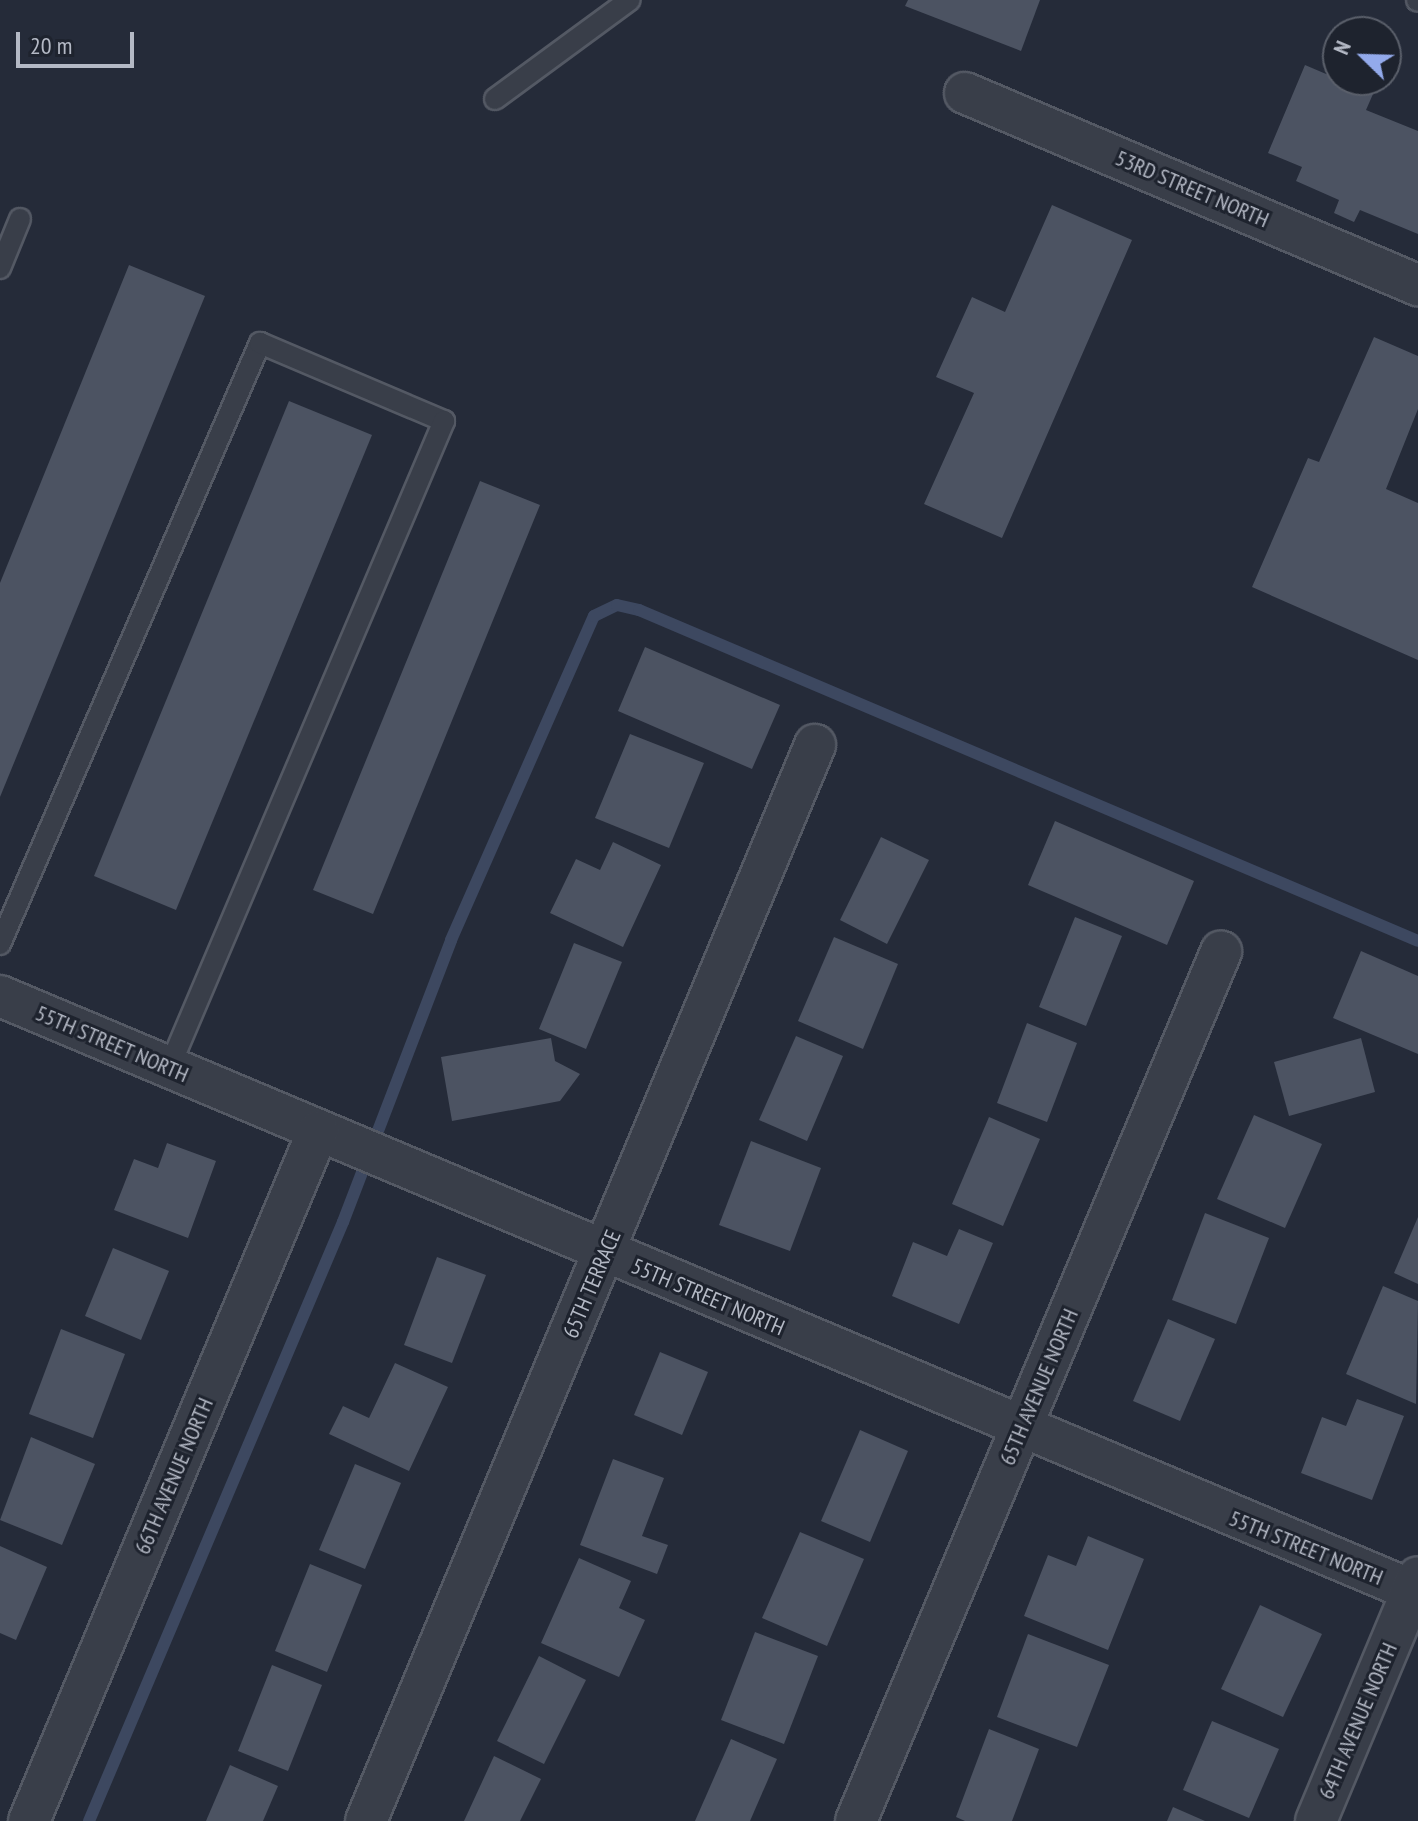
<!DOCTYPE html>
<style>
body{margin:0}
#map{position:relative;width:1418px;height:1821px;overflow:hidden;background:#252b39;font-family:"PT Sans Narrow",sans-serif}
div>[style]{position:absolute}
.stream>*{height:12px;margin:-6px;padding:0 6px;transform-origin:6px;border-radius:6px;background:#3d4860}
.building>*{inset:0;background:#4c5362}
.roads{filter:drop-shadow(2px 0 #545964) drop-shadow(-2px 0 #545964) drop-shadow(0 2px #545964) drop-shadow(0 -2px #545964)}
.service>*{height:20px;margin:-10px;padding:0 10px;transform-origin:10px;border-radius:10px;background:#393e49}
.minor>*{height:40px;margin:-20px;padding:0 20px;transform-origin:20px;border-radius:20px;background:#393e49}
span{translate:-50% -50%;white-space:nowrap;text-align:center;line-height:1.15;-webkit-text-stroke:6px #1e232e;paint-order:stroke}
.street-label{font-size:22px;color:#b4b9c5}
.north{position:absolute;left:1322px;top:16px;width:80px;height:80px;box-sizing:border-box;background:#1e232e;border:2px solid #5a5f6a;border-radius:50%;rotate:293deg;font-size:22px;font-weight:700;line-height:32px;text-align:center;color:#b4b9c5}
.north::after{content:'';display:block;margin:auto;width:28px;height:36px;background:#93aaeb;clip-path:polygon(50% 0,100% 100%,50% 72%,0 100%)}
.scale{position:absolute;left:16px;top:32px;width:118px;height:36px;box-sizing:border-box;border:4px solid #b4b9c5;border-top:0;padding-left:10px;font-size:24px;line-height:28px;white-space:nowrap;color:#b4b9c5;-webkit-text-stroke:6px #1e232e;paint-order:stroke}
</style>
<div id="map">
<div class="stream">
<i style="left:89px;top:1821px;width:651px;rotate:-67.02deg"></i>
<i style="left:343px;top:1222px;width:302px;rotate:-69deg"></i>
<i style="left:451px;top:940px;width:354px;rotate:-66.2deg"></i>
<i style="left:594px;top:616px;width:25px;rotate:-26deg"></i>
<i style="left:617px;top:605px;width:23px;rotate:13deg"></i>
<i style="left:639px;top:610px;width:846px;rotate:23.02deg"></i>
</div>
<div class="building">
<i style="clip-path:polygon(908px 0,1040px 0,1021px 51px,905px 6px)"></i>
<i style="clip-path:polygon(1305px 65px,1373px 94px,1366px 110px,1418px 131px,1418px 234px,1360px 210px,1354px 222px,1334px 213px,1339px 200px,1296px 181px,1302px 167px,1268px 153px)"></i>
<i style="clip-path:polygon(1052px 205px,1132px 240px,1002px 538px,924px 504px,974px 393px,936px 377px,972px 297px,1005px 312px)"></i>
<i style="clip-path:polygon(129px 265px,205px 296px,0 797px,0 583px)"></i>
<i style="clip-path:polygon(1374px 337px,1418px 356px,1418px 409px,1386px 489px,1418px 503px,1418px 660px,1252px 587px,1308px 458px,1319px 462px)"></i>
<i style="clip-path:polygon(289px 401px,372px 435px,176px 910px,94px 876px)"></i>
<i style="clip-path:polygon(480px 481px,540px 505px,373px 914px,313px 890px)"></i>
<i style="clip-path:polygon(645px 647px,780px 705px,752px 769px,618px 711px)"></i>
<i style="clip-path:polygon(630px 734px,704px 763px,669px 848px,595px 818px)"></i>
<i style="clip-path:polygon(1055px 821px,1194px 881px,1167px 945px,1028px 885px)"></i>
<i style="clip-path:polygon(881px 837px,929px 860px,887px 944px,840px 920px)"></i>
<i style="clip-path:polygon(613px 842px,661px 865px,623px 947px,550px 913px,576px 859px,600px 870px)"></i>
<i style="clip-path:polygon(1075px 917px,1122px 936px,1086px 1026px,1039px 1007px)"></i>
<i style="clip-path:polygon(834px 937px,898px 964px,863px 1049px,798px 1021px)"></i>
<i style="clip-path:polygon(574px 943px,622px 962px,586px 1049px,539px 1029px)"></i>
<i style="clip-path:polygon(1361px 951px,1418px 976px,1418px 1054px,1333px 1018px)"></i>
<i style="clip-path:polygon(1027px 1023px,1077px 1043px,1047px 1122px,997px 1103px)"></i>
<i style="clip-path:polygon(796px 1036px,843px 1056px,807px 1141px,759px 1120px)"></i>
<i style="clip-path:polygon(551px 1038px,555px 1061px,580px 1074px,560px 1101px,452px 1121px,441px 1057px)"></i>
<i style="clip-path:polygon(1361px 1038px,1375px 1092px,1289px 1116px,1274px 1062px)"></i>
<i style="clip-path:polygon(1254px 1115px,1322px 1144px,1285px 1228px,1217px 1199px)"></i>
<i style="clip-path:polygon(989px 1117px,1040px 1139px,1003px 1226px,952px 1204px)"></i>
<i style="clip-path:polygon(751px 1141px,821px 1168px,790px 1251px,719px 1225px)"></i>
<i style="clip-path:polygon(167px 1143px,216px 1161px,188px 1238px,114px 1210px,134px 1159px,158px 1168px)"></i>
<i style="clip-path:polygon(1205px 1213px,1269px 1238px,1236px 1324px,1172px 1300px)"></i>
<i style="clip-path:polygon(1418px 1217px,1418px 1284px,1394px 1273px)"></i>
<i style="clip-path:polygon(959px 1229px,993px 1243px,959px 1324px,892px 1296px,913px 1242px,947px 1256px)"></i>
<i style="clip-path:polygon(113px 1248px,169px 1271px,141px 1340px,85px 1316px)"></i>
<i style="clip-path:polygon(437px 1257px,486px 1275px,452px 1363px,404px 1345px)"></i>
<i style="clip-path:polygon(1383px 1286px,1418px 1301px,1416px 1404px,1346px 1374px)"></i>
<i style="clip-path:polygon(1168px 1319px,1215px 1339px,1180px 1421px,1133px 1401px)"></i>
<i style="clip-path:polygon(61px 1329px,125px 1354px,93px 1438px,29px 1414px)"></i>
<i style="clip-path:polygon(660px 1352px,708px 1372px,682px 1435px,634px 1415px)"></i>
<i style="clip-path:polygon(395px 1363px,448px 1387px,409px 1471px,329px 1434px,343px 1406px,369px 1418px)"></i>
<i style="clip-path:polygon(1357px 1399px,1404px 1416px,1372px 1500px,1301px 1473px,1322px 1417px,1346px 1426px)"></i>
<i style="clip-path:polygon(860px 1430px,908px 1451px,870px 1542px,821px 1521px)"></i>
<i style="clip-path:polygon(31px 1437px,95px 1464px,62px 1545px,0 1520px)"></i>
<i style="clip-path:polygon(613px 1459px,664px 1478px,642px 1536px,668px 1545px,657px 1574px,580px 1545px)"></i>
<i style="clip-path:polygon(355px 1464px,401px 1483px,365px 1569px,319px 1550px)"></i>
<i style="clip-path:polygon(800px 1532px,864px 1559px,827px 1646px,762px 1618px)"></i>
<i style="clip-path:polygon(1088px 1536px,1144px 1559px,1108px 1650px,1024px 1616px,1048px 1555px,1076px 1566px)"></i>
<i style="clip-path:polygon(0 1546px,47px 1567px,16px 1640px,0 1633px)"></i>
<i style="clip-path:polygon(579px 1558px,631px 1581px,619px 1608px,645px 1620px,619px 1677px,541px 1643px)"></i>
<i style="clip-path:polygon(310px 1564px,362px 1585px,327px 1672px,275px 1651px)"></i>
<i style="clip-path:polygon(1260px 1605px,1322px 1634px,1283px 1717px,1221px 1689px)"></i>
<i style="clip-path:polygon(755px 1632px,818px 1656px,784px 1744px,721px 1720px)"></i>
<i style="clip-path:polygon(1028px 1634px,1109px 1665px,1077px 1747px,997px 1717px)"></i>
<i style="clip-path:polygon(539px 1656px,586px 1680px,544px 1764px,497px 1741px)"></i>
<i style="clip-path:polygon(272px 1665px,322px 1685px,288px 1771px,238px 1751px)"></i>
<i style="clip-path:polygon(1212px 1721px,1279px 1749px,1249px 1818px,1183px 1790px)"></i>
<i style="clip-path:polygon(989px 1729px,1039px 1749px,1012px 1821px,965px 1821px,956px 1817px)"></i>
<i style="clip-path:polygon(731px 1739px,777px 1759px,750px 1821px,695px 1821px)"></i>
<i style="clip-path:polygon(494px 1756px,541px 1779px,520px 1821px,464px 1821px)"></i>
<i style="clip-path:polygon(230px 1765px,278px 1786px,263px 1821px,206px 1821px)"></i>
<i style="clip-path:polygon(1173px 1807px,1205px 1821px,1167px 1821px)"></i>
</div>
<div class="roads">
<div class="service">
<i style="left:1417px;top:0;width:1px;rotate:45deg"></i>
<i style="left:495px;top:99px;width:167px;rotate:-36.3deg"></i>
<i style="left:0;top:268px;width:53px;rotate:-67.8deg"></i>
<i style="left:0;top:944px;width:655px;rotate:-66.61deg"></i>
<i style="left:260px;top:343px;width:200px;rotate:23deg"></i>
<i style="left:444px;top:421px;width:703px;rotate:113.03deg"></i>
</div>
<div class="minor">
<i style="left:965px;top:93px;width:492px;rotate:23deg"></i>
<i style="left:0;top:996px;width:1539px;rotate:22.83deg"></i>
<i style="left:29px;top:1821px;width:748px;rotate:-67.27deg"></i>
<i style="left:366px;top:1821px;width:1166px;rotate:-67.35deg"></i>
<i style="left:856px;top:1821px;width:943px;rotate:-67.22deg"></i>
<i style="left:1316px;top:1821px;width:264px;rotate:-67.3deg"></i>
</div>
</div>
<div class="street-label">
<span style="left:1192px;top:189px;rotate:23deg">53RD STREET NORTH</span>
<span style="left:112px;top:1044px;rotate:23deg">55TH STREET NORTH</span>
<span style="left:592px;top:1284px;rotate:-67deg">65TH TERRACE</span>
<span style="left:708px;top:1297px;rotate:23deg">55TH STREET NORTH</span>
<span style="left:1039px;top:1387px;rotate:-67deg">65TH AVENUE NORTH</span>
<span style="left:174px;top:1476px;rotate:-67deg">66TH AVENUE NORTH</span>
<span style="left:1306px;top:1548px;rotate:22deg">55TH STREET NORTH</span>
<span style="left:1358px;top:1721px;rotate:-67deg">64TH AVENUE NORTH</span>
</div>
<div class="north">N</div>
<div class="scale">20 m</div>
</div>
